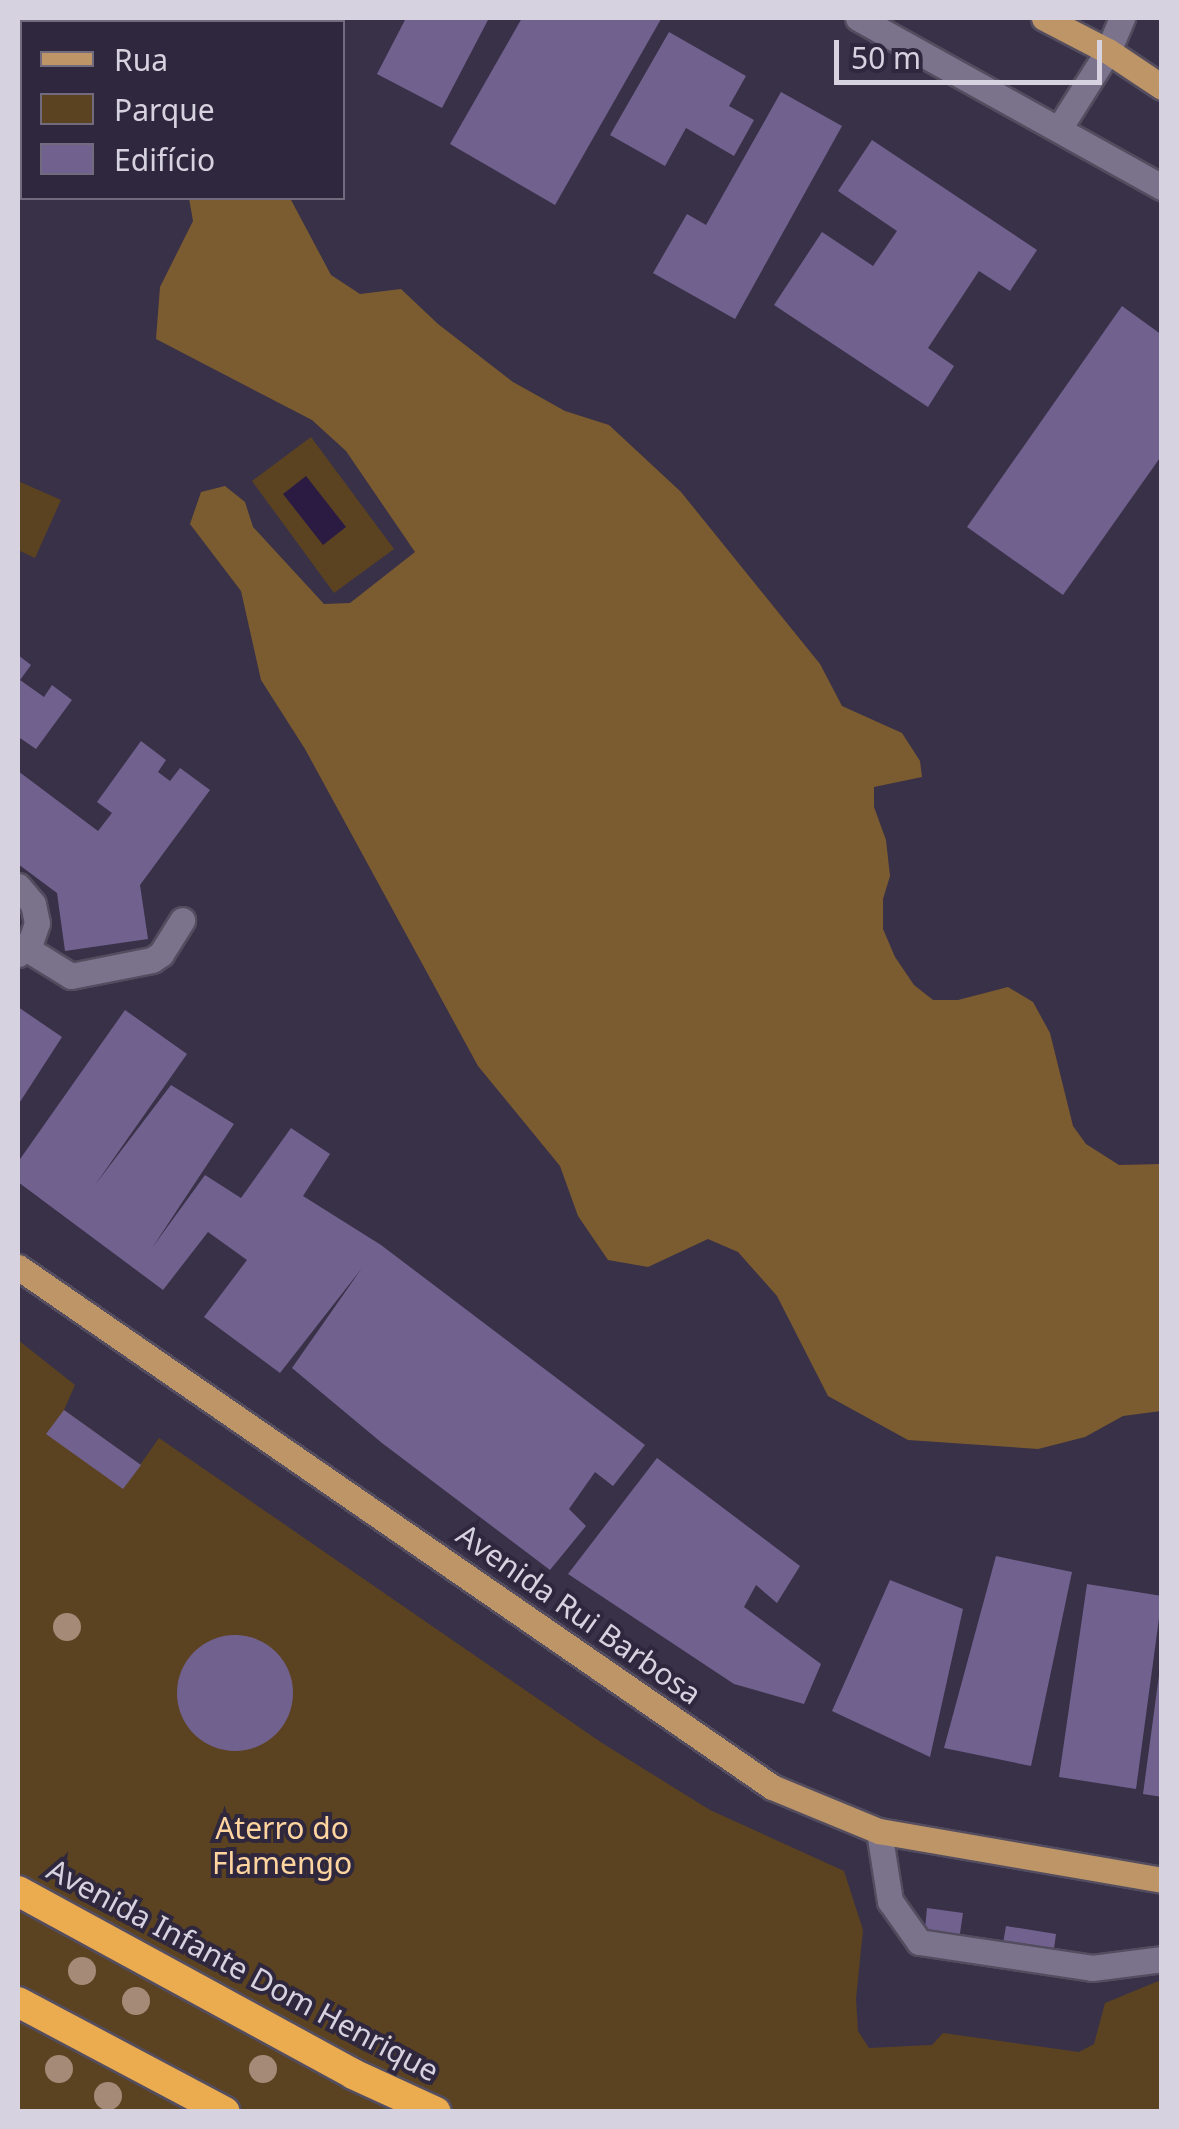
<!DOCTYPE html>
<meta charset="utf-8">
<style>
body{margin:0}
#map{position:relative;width:1179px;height:2129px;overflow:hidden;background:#393147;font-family:"Noto Sans",sans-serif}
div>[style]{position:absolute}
.green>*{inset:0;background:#5b4322}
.forest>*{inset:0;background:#7b5b30}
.water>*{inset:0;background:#2b1b43}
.building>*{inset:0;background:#71618f}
.round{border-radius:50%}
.roads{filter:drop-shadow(2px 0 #534d5f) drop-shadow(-2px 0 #534d5f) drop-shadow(0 2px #534d5f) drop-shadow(0 -2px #534d5f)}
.minor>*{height:25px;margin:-12.5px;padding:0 12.5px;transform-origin:12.5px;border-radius:12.5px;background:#7b738c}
.major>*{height:25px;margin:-12.5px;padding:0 12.5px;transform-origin:12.5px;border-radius:12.5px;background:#be9567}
.highway>*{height:30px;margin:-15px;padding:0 15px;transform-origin:15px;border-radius:15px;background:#ebab4f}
.trees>*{width:28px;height:28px;margin:-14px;border-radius:50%;background:#a58b77}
span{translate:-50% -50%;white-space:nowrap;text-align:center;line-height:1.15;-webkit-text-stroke:8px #2f273d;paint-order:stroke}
.street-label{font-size:30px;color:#d6d2e0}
.park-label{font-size:30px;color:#fed59f}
.frame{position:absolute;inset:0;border:20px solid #d6d2e0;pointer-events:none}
.legend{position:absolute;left:20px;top:20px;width:325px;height:180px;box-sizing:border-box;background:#2f273d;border:2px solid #726b7e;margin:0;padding:12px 18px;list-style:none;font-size:30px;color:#d6d2e0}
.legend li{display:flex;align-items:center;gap:20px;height:50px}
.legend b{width:50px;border:2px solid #726b7e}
.scale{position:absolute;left:834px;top:40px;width:268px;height:45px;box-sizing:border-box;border:5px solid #d6d2e0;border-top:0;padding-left:12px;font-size:30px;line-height:35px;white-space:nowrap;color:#d6d2e0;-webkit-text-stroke:8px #2f273d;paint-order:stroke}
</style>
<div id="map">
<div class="green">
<i style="clip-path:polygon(311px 437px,394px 549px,334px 593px,252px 481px)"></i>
<i style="clip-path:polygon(18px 481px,61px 500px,35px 558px,18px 550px)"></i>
<i style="clip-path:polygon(18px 1340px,75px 1385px,64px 1410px,140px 1465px,159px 1438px,602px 1743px,710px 1810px,844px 1871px,863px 1930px,856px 1999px,858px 2031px,869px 2048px,932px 2045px,943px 2033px,1079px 2052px,1094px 2044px,1105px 2003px,1161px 1980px,1161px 2111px,18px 2111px)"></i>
</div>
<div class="forest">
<i style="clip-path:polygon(189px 198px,290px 198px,331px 275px,360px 294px,401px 289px,438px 324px,513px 382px,565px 411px,609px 425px,681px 492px,820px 664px,842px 706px,902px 733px,920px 761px,922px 777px,874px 787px,874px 807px,886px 840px,890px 876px,883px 899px,883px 929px,895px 957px,914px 985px,933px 1000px,958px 1000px,1008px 987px,1033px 1002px,1050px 1033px,1073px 1126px,1086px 1144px,1119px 1165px,1161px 1164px,1161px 1411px,1123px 1416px,1085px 1437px,1038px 1449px,908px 1440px,828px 1396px,777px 1296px,738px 1252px,708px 1239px,648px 1267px,608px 1260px,578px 1216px,560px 1166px,478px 1066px,305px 749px,261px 680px,241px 591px,190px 524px,201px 492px,225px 486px,245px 502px,253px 527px,324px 604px,350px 603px,415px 552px,346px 451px,312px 420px,156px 339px,160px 287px,193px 221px)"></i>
</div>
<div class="water">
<i style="clip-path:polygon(306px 476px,346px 527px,323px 545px,283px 494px)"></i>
</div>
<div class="building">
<i style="clip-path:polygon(406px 18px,489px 18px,442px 108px,377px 74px)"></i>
<i style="clip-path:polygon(522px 18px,661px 19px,555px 205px,450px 144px)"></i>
<i style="clip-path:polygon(669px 32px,746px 76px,729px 106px,754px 120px,734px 156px,686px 128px,665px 166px,610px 135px)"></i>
<i style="clip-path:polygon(781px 92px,842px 126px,735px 319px,653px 273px,687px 214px,706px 225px)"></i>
<i style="clip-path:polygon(872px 140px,1037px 250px,1010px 291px,979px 271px,928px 348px,954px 366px,928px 407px,774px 305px,822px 232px,873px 266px,897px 231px,838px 191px)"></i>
<i style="clip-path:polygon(1122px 306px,1162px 335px,1162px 455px,1063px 595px,967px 527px)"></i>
<i style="clip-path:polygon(18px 655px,31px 665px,20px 680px,44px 697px,52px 685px,72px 700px,36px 749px,20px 738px,18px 742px)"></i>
<i style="clip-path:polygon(141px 741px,166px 760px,158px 772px,170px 781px,180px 768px,210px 790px,140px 885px,148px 939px,65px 951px,57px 893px,18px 864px,18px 771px,98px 831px,112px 813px,97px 802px)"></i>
<i style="clip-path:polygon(18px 1007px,62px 1037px,18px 1105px)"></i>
<i style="clip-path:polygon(125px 1010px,187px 1054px,95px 1185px,171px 1085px,234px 1124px,152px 1248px,205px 1175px,241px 1198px,291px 1128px,330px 1154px,303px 1196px,381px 1245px,645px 1445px,613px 1486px,595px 1472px,569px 1509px,586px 1526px,550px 1570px,382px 1443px,292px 1368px,362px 1268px,280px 1373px,204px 1317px,247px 1260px,208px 1232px,163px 1290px,18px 1182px,18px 1162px)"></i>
<i style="clip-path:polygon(64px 1410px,141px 1465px,123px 1489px,46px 1434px)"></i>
<i style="clip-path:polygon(657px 1458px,800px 1566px,777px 1603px,756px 1585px,744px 1607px,821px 1664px,804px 1704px,734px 1684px,568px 1574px)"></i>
<i style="clip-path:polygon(996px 1556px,1072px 1572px,1031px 1766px,944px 1748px)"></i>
<i style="clip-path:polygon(890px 1580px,963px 1609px,930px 1757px,832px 1711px)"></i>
<i style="clip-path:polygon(1087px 1584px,1162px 1596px,1136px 1789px,1059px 1777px)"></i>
<i class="round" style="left:177px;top:1635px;width:116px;height:116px"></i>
<i style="clip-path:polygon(1159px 1675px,1162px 1675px,1162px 1797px,1143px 1794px)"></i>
<i style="clip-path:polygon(927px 1908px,963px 1913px,959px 1940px,924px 1939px)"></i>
<i style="clip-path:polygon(1006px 1926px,1056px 1934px,1053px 1956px,1002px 1949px)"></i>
</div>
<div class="roads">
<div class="minor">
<i style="left:858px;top:18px;width:348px;rotate:29.1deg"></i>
<i style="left:1060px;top:127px;width:90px;rotate:-57.7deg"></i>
<i style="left:1108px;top:51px;width:36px;rotate:-67deg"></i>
<i style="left:18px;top:886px;width:23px;rotate:50deg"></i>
<i style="left:33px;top:904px;width:19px;rotate:78deg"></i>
<i style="left:37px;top:923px;width:18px;rotate:109deg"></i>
<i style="left:31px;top:940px;width:19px;rotate:133deg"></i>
<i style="left:24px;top:947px;width:55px;rotate:31.7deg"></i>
<i style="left:71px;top:976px;width:83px;rotate:-11.2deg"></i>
<i style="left:152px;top:960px;width:11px;rotate:-34deg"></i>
<i style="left:161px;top:954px;width:40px;rotate:-58deg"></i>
<i style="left:879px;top:1831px;width:71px;rotate:81.1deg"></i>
<i style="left:890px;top:1901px;width:50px;rotate:54.7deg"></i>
<i style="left:919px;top:1942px;width:175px;rotate:8.5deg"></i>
<i style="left:1092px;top:1968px;width:71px;rotate:-7.3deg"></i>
</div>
<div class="major">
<i style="left:1044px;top:18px;width:72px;rotate:27.3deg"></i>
<i style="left:1108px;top:51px;width:65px;rotate:33.7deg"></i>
<i style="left:18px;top:1267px;width:916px;rotate:34.59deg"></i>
<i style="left:772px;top:1787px;width:116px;rotate:22.4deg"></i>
<i style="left:879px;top:1831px;width:287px;rotate:9.8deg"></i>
</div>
<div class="highway">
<i style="left:18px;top:1891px;width:382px;rotate:28.6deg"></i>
<i style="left:353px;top:2074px;width:91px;rotate:24.6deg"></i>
<i style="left:18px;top:2002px;width:234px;rotate:28deg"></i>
</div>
</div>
<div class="trees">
<i style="left:67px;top:1627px"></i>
<i style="left:82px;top:1971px"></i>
<i style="left:136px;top:2001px"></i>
<i style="left:59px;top:2069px"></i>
<i style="left:263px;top:2069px"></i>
<i style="left:108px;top:2096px"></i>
</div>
<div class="street-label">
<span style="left:579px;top:1614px;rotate:35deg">Avenida Rui Barbosa</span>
<span style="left:243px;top:1970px;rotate:28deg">Avenida Infante Dom Henrique</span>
</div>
<div class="park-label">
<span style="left:282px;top:1845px">Aterro do<br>Flamengo</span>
</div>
<div class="frame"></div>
<ul class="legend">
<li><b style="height:12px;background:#be9567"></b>Rua</li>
<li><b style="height:28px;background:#5b4322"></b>Parque</li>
<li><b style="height:28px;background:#71618f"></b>Edifício</li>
</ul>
<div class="scale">50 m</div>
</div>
